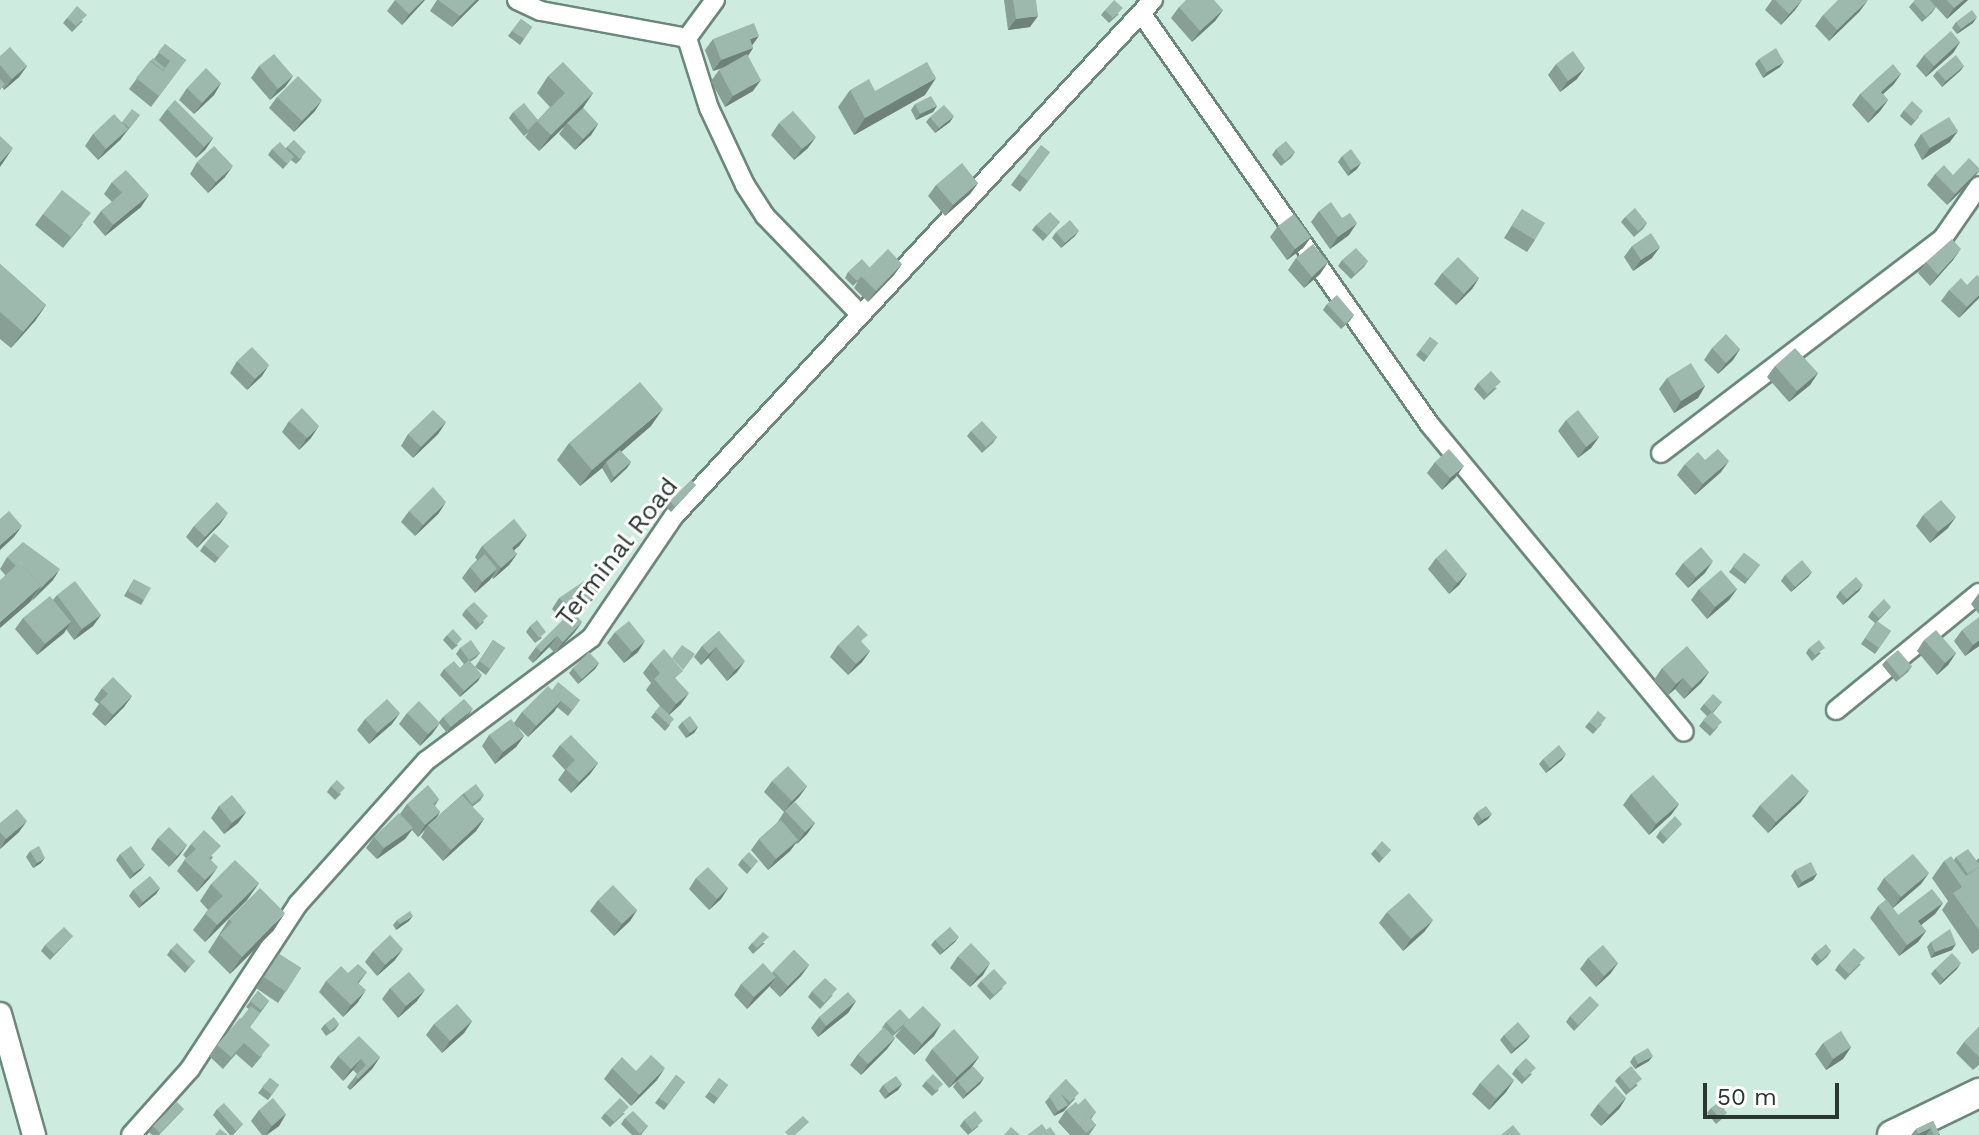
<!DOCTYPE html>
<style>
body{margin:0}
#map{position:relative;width:1979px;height:1135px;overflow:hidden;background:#ceebdf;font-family:"Work Sans",sans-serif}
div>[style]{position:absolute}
.roads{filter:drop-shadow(2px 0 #6c877c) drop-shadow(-2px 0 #6c877c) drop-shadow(0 2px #6c877c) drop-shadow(0 -2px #6c877c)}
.minor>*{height:18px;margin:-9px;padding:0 9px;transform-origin:9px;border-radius:9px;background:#fff}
.tertiary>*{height:22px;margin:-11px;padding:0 11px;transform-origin:11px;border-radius:11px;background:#fff}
.primary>*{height:28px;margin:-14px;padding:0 14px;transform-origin:14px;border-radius:14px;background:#fff}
.wall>*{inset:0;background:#879f95}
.shaded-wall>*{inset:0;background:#6e8279}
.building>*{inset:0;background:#9db9ad}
span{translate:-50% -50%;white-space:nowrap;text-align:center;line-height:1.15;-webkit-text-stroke:6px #fff;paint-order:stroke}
.street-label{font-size:26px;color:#2b3732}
.scale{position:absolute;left:1703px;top:1083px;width:136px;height:36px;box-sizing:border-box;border:4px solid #2b3732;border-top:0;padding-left:10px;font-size:24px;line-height:28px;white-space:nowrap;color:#2b3732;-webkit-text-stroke:6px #fff;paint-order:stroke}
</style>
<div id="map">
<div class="roads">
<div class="minor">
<i style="left:517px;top:0;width:26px;rotate:25deg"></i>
<i style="left:541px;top:11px;width:148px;rotate:10.5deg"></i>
<i style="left:715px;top:0;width:47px;rotate:126.4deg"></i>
<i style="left:687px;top:38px;width:73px;rotate:72.6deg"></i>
<i style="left:709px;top:108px;width:85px;rotate:64.9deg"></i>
<i style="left:745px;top:185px;width:37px;rotate:57deg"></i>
<i style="left:765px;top:216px;width:136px;rotate:45.9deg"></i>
<i style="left:1141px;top:13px;width:503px;rotate:54.95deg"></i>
<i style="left:1430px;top:425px;width:398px;rotate:50.4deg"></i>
<i style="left:1661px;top:453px;width:355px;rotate:-37.3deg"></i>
<i style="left:1943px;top:238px;width:63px;rotate:-55.3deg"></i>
<i style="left:1836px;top:710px;width:185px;rotate:-39.3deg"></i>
<i style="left:131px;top:1135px;width:89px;rotate:-48.2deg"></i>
<i style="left:190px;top:1069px;width:197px;rotate:-56.8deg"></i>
<i style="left:298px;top:904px;width:192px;rotate:-48.2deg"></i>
<i style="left:426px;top:761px;width:206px;rotate:-36.7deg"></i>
<i style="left:591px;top:638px;width:148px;rotate:-55.8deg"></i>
<i style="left:674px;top:516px;width:704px;rotate:-47.13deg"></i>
</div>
<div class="tertiary">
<i style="left:0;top:1014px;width:126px;rotate:74.3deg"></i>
</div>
<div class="primary">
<i style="left:1892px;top:1135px;width:97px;rotate:-25.8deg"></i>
</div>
</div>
<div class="wall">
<i style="clip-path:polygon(395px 0,423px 2px,402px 25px,387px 11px)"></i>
<i style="clip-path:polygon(437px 0,479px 0,452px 27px,430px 11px)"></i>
<i style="clip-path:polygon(1004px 0,1036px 0,1030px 27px,1008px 30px)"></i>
<i style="clip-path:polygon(1772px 0,1802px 0,1795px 10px,1781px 25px,1765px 10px)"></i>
<i style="clip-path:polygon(1915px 0,1968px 0,1947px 19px,1936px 7px,1932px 13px,1922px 22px,1909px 7px)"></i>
<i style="clip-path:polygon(1179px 7px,1223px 10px,1215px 21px,1192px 42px,1171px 18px)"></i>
<i style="clip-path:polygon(1105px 10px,1119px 14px,1109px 23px,1101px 15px)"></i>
<i style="clip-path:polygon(1860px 11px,1829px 41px,1815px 26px,1823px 15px)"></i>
<i style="clip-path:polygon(67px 18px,83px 21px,72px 32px,63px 23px)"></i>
<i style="clip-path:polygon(521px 19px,532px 27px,520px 45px,508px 36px)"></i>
<i style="clip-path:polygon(1956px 22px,1973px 23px,1957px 34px,1952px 28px)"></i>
<i style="clip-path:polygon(713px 39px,752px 45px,753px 48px,748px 56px,753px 91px,725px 107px,711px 81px,719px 70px,722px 68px,713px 71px,705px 50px)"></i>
<i style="clip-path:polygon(1960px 42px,1953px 53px,1926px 77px,1916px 66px,1924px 55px)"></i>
<i style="clip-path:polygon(165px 44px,186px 60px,151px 107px,129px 89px,150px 61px,154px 59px)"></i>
<i style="clip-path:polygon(0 56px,27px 66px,19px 77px,4px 90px,2px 87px,0 90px)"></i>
<i style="clip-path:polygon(1759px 59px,1780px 67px,1763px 78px,1755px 64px)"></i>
<i style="clip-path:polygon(1556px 64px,1577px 79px,1560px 92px,1548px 75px)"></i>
<i style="clip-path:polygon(259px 66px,293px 76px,285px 87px,270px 100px,251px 78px)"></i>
<i style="clip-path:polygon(1964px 66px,1960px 71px,1942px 87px,1933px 76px,1937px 71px)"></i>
<i style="clip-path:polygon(1901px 74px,1893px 85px,1883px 94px,1888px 100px,1880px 111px,1868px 123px,1852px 105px,1860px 94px)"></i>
<i style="clip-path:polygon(548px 76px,593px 93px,583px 108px,598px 124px,591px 135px,575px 150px,559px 134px,565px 126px,539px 151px,525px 137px,529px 132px,524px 136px,509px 118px,513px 112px,538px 120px,550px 107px,537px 93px)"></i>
<i style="clip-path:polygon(221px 83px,214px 95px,194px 114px,179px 100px,187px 88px)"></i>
<i style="clip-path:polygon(850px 90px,875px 91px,925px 95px,854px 135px,838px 107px)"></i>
<i style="clip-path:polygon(277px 97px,315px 111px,294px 132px,269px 108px)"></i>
<i style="clip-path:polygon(915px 104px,937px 106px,933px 112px,916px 120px,911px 110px)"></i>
<i style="clip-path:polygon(167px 109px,213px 138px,205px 150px,196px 158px,159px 120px)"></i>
<i style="clip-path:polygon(1904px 110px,1919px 117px,1911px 126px,1900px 116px)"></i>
<i style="clip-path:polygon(140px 115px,120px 140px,98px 160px,85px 146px,93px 134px)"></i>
<i style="clip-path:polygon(930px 117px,950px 122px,935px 133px,926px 122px)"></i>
<i style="clip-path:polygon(779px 123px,808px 148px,794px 160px,771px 135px)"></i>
<i style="clip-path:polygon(1921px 134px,1950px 142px,1922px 160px,1914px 145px)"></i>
<i style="clip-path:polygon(294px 140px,302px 158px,296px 164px,291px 160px,283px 169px,268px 155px,272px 149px,286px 148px)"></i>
<i style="clip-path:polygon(1276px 149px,1295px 152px,1291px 158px,1281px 166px,1272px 155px)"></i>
<i style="clip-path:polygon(1050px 152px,1020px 192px,1011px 185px,1019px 174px)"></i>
<i style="clip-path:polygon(1342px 156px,1357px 169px,1348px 176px,1338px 162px)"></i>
<i style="clip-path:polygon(197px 162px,225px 177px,208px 193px,190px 174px)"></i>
<i style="clip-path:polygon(1979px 171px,1972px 180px,1947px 205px,1927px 185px,1935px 174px,1953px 175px)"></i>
<i style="clip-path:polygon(112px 182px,141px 207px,105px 236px,93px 222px,101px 211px,112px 202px,104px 194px)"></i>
<i style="clip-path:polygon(978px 183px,970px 194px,945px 216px,928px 196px,936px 185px)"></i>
<i style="clip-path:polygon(1522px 209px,1535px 240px,1527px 252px,1504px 238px)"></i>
<i style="clip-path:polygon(1319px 211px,1349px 235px,1330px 249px,1311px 222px)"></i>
<i style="clip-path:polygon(43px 214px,83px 224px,63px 248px,35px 225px)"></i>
<i style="clip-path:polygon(1625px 217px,1647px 223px,1643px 229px,1634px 237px,1621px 222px)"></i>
<i style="clip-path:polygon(1060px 222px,1043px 241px,1032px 230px,1036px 225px)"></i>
<i style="clip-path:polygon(1278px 226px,1311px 237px,1303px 248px,1287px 260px,1270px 237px)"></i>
<i style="clip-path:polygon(1056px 232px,1075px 236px,1061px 248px,1052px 238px)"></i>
<i style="clip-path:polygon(1632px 246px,1652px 258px,1633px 271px,1624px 257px)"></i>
<i style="clip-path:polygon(1296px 258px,1328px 262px,1320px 274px,1304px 288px,1288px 270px)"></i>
<i style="clip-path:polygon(1342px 260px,1368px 261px,1364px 267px,1351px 279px,1338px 266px)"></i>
<i style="clip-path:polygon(1953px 260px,1930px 286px,1918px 273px,1926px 262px)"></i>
<i style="clip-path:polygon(0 264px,46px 305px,35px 321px,11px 348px,0 339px)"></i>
<i style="clip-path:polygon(902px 264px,894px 275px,868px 302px,854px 288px,858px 281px,853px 286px,845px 278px,848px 272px,870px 268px)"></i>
<i style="clip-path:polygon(1442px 273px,1479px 278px,1472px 289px,1456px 305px,1434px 284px)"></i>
<i style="clip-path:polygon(1949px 290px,1979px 298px,1959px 318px,1941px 301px)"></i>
<i style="clip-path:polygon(1327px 304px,1354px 315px,1350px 321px,1341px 329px,1323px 310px)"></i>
<i style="clip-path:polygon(1430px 337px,1438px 343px,1424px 362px,1416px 355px)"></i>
<i style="clip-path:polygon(1712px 348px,1740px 349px,1733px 360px,1718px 374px,1704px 360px)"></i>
<i style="clip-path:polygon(237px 361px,262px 376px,247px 390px,230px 373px)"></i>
<i style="clip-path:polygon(1775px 366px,1818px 373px,1810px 385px,1789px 402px,1767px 377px)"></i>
<i style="clip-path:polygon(1667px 378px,1705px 386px,1698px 398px,1674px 413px,1659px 389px)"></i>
<i style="clip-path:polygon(1478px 383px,1497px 388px,1484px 400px,1474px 389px)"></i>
<i style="clip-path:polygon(1566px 420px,1599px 437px,1591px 448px,1578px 458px,1558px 431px)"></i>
<i style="clip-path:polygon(289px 421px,311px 438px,299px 450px,282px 432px)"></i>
<i style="clip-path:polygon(446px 422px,438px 434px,413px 458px,401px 446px,408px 434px)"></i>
<i style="clip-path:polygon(651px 426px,621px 452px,631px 462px,627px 468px,611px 483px,602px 468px,580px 486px,557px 460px,569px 443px)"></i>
<i style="clip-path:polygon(971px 431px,997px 437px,993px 443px,982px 453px,967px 436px)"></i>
<i style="clip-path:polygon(1435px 462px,1456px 477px,1442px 490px,1427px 473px)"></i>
<i style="clip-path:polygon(1685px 464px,1721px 472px,1695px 495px,1677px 475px)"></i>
<i style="clip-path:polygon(696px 485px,671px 512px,666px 507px,670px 501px)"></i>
<i style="clip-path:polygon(409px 511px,439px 513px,415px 536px,401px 522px)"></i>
<i style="clip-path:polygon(1923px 515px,1948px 528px,1930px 543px,1916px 526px)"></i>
<i style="clip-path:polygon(220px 524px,197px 548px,186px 537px,194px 526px)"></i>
<i style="clip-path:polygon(527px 535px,519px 546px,514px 550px,517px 554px,509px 565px,493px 579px,492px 577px,475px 593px,462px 578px,470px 567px,477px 560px,475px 557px,482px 546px)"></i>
<i style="clip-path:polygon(204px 545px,229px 546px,215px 563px,200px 551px)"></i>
<i style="clip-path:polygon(1744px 553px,1760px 565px,1745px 584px,1729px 572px)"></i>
<i style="clip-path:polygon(7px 557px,53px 580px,29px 603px,0 569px)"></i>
<i style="clip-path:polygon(1436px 558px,1467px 574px,1459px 585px,1449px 594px,1428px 569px)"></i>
<i style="clip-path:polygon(1683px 563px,1705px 573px,1688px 588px,1675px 574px)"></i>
<i style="clip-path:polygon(1812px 572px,1808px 577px,1791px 592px,1781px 581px,1785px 575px)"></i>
<i style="clip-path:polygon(134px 579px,144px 600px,141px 605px,124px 596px)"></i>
<i style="clip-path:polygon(1699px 589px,1737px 589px,1729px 600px,1707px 619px,1691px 600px)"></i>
<i style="clip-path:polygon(1840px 591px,1859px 591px,1843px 605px,1836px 597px)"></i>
<i style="clip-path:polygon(1979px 593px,1979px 614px,1971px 604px)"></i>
<i style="clip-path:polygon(57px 595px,101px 615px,93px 626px,74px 640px,66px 629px,64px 633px,37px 655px,15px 629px,23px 618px,53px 600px)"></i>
<i style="clip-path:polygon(559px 598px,591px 602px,577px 617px,582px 622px,574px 633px,555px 653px,549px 647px,533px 663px,528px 658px,536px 647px,563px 620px,552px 609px)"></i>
<i style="clip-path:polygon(1891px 607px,1877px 622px,1891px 631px,1875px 654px,1861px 644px,1875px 623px,1868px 617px,1872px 611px)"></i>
<i style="clip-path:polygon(466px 609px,484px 622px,476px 630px,462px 615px)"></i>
<i style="clip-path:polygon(530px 626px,542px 638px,535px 643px,526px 632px)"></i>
<i style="clip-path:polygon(1962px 630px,1979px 646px,1965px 656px,1954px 641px)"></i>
<i style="clip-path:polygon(719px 631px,737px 672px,727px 681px,708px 658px,701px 665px,694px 657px,702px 646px)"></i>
<i style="clip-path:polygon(615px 632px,638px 652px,624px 663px,607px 643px)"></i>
<i style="clip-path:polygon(447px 635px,458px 645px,452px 650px,443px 640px)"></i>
<i style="clip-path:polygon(493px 640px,505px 648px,486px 675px,475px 667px)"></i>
<i style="clip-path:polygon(1924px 640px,1956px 653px,1948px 665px,1937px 675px,1917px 651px)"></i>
<i style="clip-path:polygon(838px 645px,870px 651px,862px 662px,848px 675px,830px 657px)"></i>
<i style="clip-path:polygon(460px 648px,480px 653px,476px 658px,470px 662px,478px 681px,460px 697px,440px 675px,444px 669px,460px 668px,464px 664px,456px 654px)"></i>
<i style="clip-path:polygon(1809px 648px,1821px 653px,1812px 661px,1806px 653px)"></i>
<i style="clip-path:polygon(1886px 660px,1912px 666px,1908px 672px,1896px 682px,1882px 665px)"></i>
<i style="clip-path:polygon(651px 662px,677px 680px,681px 704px,669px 715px,670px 725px,665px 731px,651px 717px,660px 706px,646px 690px,651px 683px,643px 673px)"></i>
<i style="clip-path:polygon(599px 663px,595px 669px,578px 684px,569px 673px,573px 668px)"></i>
<i style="clip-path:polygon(1662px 668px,1709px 672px,1701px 683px,1684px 699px,1675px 689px,1668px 695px,1654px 680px)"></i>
<i style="clip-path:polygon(102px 688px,132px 696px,124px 707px,105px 726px,92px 714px,99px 704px,94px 700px)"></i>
<i style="clip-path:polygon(552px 690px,580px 700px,568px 716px,557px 707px,528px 737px,517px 726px,524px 736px,516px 747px,495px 764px,482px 746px,489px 735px,514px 723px,522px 712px)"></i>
<i style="clip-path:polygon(1722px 702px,1713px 713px,1718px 727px,1710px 736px,1699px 726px,1707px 716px,1700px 709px,1704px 704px)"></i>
<i style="clip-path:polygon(407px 713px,439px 722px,443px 717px,469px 714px,447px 733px,439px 723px,432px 734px,420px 746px,399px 724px)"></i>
<i style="clip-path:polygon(365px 719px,392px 724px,369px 744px,357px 730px)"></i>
<i style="clip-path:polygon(682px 722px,698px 727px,694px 733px,686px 738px,678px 727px)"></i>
<i style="clip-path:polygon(1589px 722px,1602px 724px,1593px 734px,1585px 727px)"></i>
<i style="clip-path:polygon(560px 745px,598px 763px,590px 774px,571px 793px,558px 780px,565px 770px,552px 756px)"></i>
<i style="clip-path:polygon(1543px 759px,1562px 760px,1546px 773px,1539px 764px)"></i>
<i style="clip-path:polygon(772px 781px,807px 786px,799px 797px,787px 809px,815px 823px,807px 834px,797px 844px,796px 843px,790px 851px,768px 870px,751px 850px,759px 839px,777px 823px,784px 812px,764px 792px)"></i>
<i style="clip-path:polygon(331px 786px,341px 794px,335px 800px,327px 792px)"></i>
<i style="clip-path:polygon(464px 793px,484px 795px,480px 801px,472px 807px,484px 819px,476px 831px,443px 861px,421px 837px,425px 830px,418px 837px,412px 830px,405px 839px,377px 859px,366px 848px,374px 837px,400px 814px,407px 804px,439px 799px,435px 806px,440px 812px,436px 818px)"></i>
<i style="clip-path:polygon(1631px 794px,1679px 804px,1671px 815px,1649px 835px,1623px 805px)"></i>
<i style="clip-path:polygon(1801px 802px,1768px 833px,1752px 816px,1760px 805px)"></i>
<i style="clip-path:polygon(219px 806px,246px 812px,238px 823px,224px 834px,211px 818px)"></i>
<i style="clip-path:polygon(1477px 812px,1488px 819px,1478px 826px,1473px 818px)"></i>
<i style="clip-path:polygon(0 823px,19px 832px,0 849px)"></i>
<i style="clip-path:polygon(1682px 824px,1663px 844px,1656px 837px,1660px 831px)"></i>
<i style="clip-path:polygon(158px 838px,187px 845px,179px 856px,169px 867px,151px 849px)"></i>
<i style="clip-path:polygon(191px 844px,213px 857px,211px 860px,210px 878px,197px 892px,177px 871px,186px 858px,183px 855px)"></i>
<i style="clip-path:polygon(1375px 849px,1391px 850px,1379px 863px,1371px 854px)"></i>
<i style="clip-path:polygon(30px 851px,41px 863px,33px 868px,26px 857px)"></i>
<i style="clip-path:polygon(120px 854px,141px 870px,130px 879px,116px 860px)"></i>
<i style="clip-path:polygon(1956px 857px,1977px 860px,1979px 858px,1979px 949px,1972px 954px,1942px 910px,1948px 901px,1932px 878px,1944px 861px,1954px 860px)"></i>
<i style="clip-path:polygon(742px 859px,758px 861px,747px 874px,738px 865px)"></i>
<i style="clip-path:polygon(1795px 870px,1817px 874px,1813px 880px,1798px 888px,1791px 876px)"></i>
<i style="clip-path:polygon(696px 878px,728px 888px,721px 899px,709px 910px,689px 889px)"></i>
<i style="clip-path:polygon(1884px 878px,1921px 884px,1893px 908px,1898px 915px,1943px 903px,1935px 914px,1921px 925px,1926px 931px,1918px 942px,1899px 956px,1870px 918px,1878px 906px,1886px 900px,1877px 889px)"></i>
<i style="clip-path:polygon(259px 883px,247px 900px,205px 942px,193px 930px,208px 910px,200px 901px,211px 884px)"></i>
<i style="clip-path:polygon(160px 888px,156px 894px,139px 908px,129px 896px,133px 890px)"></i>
<i style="clip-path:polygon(598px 900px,637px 910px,630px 921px,614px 936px,590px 911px)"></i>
<i style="clip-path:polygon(1387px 912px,1425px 931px,1403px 951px,1379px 923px)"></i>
<i style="clip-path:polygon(229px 919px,274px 930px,230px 974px,208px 952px)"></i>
<i style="clip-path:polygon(397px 920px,409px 921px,396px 930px,393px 925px)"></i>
<i style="clip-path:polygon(73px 936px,50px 960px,41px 951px,45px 945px)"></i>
<i style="clip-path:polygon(935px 940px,955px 942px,940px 955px,931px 945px)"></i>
<i style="clip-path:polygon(1931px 942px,1952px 950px,1931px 958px,1927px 947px)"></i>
<i style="clip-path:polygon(752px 943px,765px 943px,753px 954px,748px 948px)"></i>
<i style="clip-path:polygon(171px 949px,195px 961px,185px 973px,167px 955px)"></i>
<i style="clip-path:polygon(794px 950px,809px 965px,801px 976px,780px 997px,769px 986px,747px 1009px,734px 995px,741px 984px,772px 973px)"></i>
<i style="clip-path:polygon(373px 951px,395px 960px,377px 976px,365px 962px)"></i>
<i style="clip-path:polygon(1831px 951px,1827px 957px,1817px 966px,1811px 959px,1815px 953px)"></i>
<i style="clip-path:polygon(279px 954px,301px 968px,278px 1003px,256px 988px)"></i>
<i style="clip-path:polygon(958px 956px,983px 975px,970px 987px,950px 968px)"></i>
<i style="clip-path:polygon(1588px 958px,1618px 963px,1610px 974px,1596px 987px,1580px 969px)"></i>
<i style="clip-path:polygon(1839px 964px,1861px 964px,1845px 980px,1835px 970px)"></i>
<i style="clip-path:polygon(1935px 969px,1957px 969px,1940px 985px,1931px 974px)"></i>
<i style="clip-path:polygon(367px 972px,359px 983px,358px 1002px,343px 1017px,319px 992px,326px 981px,348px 973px)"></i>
<i style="clip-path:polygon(981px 981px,1003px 988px,990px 1000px,977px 986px)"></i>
<i style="clip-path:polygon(390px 988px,417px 1001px,398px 1018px,382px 999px)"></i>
<i style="clip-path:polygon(258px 991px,269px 1001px,250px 1027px,262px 1056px,252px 1068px,236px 1054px,223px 1069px,209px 1056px,217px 1045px,241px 1019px,249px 1009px,246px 1007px)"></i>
<i style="clip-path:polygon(812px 991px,833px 995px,820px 1009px,808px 997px)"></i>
<i style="clip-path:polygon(856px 1001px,848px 1013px,818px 1037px,811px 1028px,819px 1017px)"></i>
<i style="clip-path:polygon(1599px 1005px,1574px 1031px,1566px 1022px,1570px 1016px)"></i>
<i style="clip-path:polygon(909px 1019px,941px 1024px,934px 1036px,914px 1055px,895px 1036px,902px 1028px,893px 1036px,895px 1038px,887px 1049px,861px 1075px,850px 1065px,858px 1054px,883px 1029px,882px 1028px,886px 1022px)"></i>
<i style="clip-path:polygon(472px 1021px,464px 1033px,442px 1053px,426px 1035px,434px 1024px)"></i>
<i style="clip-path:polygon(325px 1024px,339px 1024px,335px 1030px,326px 1036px,321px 1029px)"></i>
<i style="clip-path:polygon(1979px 1027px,1979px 1065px,1973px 1070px,1956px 1053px,1964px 1042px)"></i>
<i style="clip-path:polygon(1504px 1035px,1530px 1036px,1526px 1041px,1511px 1054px,1500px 1040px)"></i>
<i style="clip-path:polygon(1823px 1043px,1851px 1047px,1843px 1059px,1826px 1070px,1815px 1054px)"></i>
<i style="clip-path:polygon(932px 1049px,979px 1057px,971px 1068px,984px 1078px,980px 1084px,963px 1099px,953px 1087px,957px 1081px,949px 1088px,925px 1060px)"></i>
<i style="clip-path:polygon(338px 1056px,380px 1057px,372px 1069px,350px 1090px,347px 1087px,357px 1074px,353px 1070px,343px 1081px,330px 1067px)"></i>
<i style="clip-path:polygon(1634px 1056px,1649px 1061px,1635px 1069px,1630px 1062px)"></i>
<i style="clip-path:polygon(612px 1068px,636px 1071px,657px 1080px,631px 1106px,604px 1079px)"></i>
<i style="clip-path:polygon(1516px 1068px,1532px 1074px,1522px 1084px,1512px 1074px)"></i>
<i style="clip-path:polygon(676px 1075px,685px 1082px,664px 1110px,655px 1103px)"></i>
<i style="clip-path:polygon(1619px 1076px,1638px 1085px,1626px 1095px,1615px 1081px)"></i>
<i style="clip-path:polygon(270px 1078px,279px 1085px,268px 1100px,258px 1093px)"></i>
<i style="clip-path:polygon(719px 1078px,728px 1085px,714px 1104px,705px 1097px)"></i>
<i style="clip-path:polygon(1066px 1079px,1075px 1099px,1064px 1111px,1054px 1116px,1045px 1102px)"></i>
<i style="clip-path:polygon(1514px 1080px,1506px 1092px,1489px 1110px,1472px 1094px,1480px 1083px)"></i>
<i style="clip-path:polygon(926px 1081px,939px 1090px,932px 1096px,922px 1086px)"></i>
<i style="clip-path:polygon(902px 1084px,898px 1090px,885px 1099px,879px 1091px,883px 1085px)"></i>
<i style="clip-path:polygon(1626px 1098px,1619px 1109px,1601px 1126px,1590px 1115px,1598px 1104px)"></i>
<i style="clip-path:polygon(1078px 1105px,1096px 1112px,1091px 1119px,1096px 1125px,1089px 1135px,1070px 1135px,1058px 1122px,1066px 1110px)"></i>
<i style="clip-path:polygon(1711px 1108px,1723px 1118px,1716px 1124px,1707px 1113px)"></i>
<i style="clip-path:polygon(184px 1109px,159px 1135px,152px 1135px,149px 1132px,153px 1126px)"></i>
<i style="clip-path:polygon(217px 1109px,243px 1124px,233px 1135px,230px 1135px,213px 1115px)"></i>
<i style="clip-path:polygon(259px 1110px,286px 1114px,279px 1126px,267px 1135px,262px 1135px,251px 1121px)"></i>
<i style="clip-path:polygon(605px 1113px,625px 1113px,610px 1127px,601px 1118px)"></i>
<i style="clip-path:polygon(625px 1118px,648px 1126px,641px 1135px,632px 1135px,621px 1124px)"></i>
<i style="clip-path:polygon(964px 1120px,979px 1126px,968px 1135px,960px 1126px)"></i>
<i style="clip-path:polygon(1933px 1121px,1940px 1135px,1911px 1135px,1916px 1129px)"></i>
</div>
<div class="shaded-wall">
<i style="clip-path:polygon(423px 0,425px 0,402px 25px,409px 14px)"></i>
<i style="clip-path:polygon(476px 0,479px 0,452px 27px,460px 16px)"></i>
<i style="clip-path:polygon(1802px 0,1795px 10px,1781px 25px,1789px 14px)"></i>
<i style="clip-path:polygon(1868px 0,1860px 11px,1829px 41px,1837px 30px)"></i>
<i style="clip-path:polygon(1964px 0,1968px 0,1947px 19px,1954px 8px)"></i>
<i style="clip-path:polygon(1223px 10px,1215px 21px,1192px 42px,1200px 31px)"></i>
<i style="clip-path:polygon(1038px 16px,1030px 27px,1008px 30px,1016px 19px)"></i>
<i style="clip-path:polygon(1977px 17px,1973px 23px,1957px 34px,1961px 29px)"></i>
<i style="clip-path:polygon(759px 36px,751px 47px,750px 39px)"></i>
<i style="clip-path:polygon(1960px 42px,1953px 53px,1926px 77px,1934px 66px)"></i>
<i style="clip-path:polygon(753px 48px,745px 60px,713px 71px,721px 60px)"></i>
<i style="clip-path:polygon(1784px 62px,1780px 67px,1763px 78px,1767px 72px)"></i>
<i style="clip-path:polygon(27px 66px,19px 77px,4px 90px,12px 79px)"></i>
<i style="clip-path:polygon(1964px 66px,1960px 71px,1942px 87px,1946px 81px)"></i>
<i style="clip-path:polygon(1585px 68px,1577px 79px,1560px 92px,1568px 81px)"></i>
<i style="clip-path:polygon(1901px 74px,1893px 85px,1873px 103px,1881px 92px)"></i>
<i style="clip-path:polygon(293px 76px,285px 87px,270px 100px,278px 89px)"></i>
<i style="clip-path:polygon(936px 78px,925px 95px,854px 135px,865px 118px)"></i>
<i style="clip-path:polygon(761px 80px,753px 91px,725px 107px,733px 96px)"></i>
<i style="clip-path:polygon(221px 83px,214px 95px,194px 114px,202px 103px)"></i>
<i style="clip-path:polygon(593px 93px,582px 109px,539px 151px,551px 135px)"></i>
<i style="clip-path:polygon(322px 100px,315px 111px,294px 132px,302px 121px)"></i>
<i style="clip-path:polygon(1888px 100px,1880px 111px,1868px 123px,1876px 111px)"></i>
<i style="clip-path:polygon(937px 106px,933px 112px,916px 120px,920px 114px)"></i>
<i style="clip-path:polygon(954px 116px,950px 122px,935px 133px,939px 128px)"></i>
<i style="clip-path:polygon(598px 124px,591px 135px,575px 150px,583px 139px)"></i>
<i style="clip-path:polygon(128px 129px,120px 140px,98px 160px,106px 149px)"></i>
<i style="clip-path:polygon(1958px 131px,1950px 142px,1922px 160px,1930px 148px)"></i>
<i style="clip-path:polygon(816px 137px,808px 148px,794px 160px,802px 149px)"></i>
<i style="clip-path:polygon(213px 138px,205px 150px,196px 158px,204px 147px)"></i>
<i style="clip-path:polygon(13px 148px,0 167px,0 162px)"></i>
<i style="clip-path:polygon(1361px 163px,1357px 169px,1348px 176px,1351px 170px)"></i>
<i style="clip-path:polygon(233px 166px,225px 177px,208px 193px,216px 182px)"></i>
<i style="clip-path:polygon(1979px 170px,1972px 180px,1947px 205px,1955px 194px)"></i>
<i style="clip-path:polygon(978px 183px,970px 194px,945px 216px,953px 205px)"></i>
<i style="clip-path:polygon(149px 195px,141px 207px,105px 236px,113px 225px)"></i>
<i style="clip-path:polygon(1357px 223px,1349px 235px,1330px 249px,1338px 237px)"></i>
<i style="clip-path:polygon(1079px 231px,1075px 236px,1061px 248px,1065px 243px)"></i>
<i style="clip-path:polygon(1311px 237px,1303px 248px,1287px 260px,1295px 249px)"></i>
<i style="clip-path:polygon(1660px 247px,1652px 258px,1633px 271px,1641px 260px)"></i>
<i style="clip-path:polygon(1961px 249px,1953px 260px,1930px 286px,1938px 275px)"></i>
<i style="clip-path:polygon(1328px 262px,1320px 274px,1304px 288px,1312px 277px)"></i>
<i style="clip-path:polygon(902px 264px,894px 275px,868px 302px,876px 291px)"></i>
<i style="clip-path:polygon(1479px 278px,1472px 289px,1456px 305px,1464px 294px)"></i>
<i style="clip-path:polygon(1979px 295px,1979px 298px,1959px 318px,1967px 307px)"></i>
<i style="clip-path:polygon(46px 305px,35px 321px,11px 348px,23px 332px)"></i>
<i style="clip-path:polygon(1740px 349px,1733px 360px,1718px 374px,1726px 363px)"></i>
<i style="clip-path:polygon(269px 365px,262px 376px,247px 390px,255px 379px)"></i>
<i style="clip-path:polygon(1818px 373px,1810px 385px,1789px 402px,1797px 391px)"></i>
<i style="clip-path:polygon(1705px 386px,1698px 398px,1674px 413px,1681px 401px)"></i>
<i style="clip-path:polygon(663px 409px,651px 426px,607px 464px,606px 462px,602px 468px,580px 486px,592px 470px)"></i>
<i style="clip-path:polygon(446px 422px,438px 434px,413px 458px,421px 447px)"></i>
<i style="clip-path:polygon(319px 426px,311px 438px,299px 450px,307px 438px)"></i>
<i style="clip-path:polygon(1599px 437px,1591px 448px,1578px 458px,1586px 447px)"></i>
<i style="clip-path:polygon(1729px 461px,1721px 472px,1695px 495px,1703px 484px)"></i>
<i style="clip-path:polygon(631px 462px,627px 468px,611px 483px,614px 477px)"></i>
<i style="clip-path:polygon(1464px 466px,1456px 477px,1442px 490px,1450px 478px)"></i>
<i style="clip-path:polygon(446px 502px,439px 513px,415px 536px,423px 525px)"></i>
<i style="clip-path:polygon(228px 513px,220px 524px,197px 548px,205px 537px)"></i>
<i style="clip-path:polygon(1956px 517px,1948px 528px,1930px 543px,1938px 532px)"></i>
<i style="clip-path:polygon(22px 526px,14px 537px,0 550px,0 545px)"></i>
<i style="clip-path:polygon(527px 535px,519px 546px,504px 559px,512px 548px)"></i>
<i style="clip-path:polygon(517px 554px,509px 565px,493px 579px,501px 568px)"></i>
<i style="clip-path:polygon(1713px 561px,1705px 573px,1688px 588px,1696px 577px)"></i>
<i style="clip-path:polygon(60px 569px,53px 580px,32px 601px,40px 589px)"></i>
<i style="clip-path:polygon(497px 569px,490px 580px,475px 593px,482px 582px)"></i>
<i style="clip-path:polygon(1812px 572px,1808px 577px,1791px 592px,1795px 587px)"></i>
<i style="clip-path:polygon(1467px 574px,1459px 585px,1449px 594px,1457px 583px)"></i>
<i style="clip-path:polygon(1863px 585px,1859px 591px,1843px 605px,1847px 599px)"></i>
<i style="clip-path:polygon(41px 586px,29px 603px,0 628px,0 622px)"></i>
<i style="clip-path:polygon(1737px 589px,1729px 600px,1707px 619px,1715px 607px)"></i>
<i style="clip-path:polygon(599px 591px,591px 602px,567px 626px,575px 615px)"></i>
<i style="clip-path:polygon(101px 615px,93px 626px,74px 640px,82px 629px)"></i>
<i style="clip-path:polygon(71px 622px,64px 633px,37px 655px,45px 644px)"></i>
<i style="clip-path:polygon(582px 622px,574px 633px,555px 653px,563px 642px)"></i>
<i style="clip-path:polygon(557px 636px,549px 647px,533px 663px,541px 652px)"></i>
<i style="clip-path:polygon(1979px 640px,1979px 646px,1965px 656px,1973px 645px)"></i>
<i style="clip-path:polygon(645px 641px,638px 652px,624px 663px,632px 652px)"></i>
<i style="clip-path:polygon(716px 647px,708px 658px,701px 665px,709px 654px)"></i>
<i style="clip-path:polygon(870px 651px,862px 662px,848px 675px,856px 664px)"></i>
<i style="clip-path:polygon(1956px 653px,1948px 665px,1937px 675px,1945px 663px)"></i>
<i style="clip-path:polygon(745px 661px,737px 672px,727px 681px,735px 670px)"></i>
<i style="clip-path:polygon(599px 663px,595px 669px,578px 684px,582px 679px)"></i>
<i style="clip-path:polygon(1709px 672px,1701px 683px,1684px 699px,1692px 688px)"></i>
<i style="clip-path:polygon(482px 675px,478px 681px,460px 697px,464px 691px)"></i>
<i style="clip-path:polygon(1683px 678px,1675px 689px,1668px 695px,1676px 684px)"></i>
<i style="clip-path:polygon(689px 693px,681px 704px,668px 716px,676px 704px)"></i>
<i style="clip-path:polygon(132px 696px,124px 707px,105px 726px,113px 715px)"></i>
<i style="clip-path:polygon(562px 700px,554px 712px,528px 737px,536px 726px)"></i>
<i style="clip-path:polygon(473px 709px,469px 714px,447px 733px,451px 727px)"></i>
<i style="clip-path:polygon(400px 713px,392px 724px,369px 744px,377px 733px)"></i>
<i style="clip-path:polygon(440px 723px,432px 734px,420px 746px,428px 734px)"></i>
<i style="clip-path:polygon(698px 727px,694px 733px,686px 738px,690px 733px)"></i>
<i style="clip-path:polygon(524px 736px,516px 747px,495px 764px,503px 752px)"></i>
<i style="clip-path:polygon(1566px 754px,1562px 760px,1546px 773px,1550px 768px)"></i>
<i style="clip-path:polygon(598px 763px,590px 774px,571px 793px,579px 782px)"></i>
<i style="clip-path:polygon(807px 786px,799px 797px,784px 812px,792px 801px)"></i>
<i style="clip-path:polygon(1809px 791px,1801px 802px,1768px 833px,1776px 822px)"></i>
<i style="clip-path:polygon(1679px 804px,1671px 815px,1649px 835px,1656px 824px)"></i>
<i style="clip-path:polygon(246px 812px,238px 823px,224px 834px,232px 823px)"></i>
<i style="clip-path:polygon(440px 812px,433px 823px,428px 825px,418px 837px,425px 825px)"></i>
<i style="clip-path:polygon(1492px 814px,1488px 819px,1478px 826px,1482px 820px)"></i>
<i style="clip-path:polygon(484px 819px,476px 831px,443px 861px,451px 850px)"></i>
<i style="clip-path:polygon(27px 821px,19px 832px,0 849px,6px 839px)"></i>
<i style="clip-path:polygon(815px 823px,807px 834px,797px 844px,805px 832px)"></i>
<i style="clip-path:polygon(413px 828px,405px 839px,377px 859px,384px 848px)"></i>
<i style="clip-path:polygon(798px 840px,790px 851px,768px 870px,776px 859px)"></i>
<i style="clip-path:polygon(187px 845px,179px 856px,169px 867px,177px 856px)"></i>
<i style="clip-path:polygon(45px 858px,41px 863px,33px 868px,37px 863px)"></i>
<i style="clip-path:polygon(145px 865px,141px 870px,130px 879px,134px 873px)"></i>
<i style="clip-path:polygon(218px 867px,210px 878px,197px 892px,205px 880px)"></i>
<i style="clip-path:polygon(1929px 873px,1921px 884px,1893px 908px,1901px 897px)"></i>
<i style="clip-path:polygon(1817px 874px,1813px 880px,1798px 888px,1802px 882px)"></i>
<i style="clip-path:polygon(259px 883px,247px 900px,205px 942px,217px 925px)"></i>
<i style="clip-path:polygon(160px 888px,156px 894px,139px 908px,143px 902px)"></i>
<i style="clip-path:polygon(728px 888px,721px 899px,709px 910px,717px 899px)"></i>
<i style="clip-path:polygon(1943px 903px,1935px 914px,1911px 933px,1918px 921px)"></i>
<i style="clip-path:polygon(637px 910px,630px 921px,614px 936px,622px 924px)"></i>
<i style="clip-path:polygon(285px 913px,274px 930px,230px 974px,242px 957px)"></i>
<i style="clip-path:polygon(413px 916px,409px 921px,396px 930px,400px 924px)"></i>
<i style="clip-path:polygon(1433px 920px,1425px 931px,1403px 951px,1411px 939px)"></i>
<i style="clip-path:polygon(1926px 931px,1918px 942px,1899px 956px,1907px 945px)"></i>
<i style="clip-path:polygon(959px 937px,955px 942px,940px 955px,944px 950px)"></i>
<i style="clip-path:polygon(1956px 944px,1952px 950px,1931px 958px,1935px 952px)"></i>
<i style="clip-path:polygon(403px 949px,395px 960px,377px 976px,385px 965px)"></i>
<i style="clip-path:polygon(990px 963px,983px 975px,970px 987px,978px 976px)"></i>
<i style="clip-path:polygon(1618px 963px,1610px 974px,1596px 987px,1604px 976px)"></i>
<i style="clip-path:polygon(1961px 963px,1957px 969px,1940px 985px,1944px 979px)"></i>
<i style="clip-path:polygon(809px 965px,801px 976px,780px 997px,788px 986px)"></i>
<i style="clip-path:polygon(776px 977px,768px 988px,747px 1009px,754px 997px)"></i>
<i style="clip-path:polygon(366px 990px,358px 1002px,343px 1017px,351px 1005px)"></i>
<i style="clip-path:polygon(425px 990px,417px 1001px,398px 1018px,406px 1006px)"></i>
<i style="clip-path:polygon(856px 1001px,848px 1013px,818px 1037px,826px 1026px)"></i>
<i style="clip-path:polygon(472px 1021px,464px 1033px,442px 1053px,450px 1041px)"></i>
<i style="clip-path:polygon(941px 1024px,934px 1036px,914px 1055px,922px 1044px)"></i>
<i style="clip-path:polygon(1530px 1036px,1526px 1041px,1511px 1054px,1515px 1048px)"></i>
<i style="clip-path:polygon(895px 1038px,887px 1049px,861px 1075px,868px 1064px)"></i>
<i style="clip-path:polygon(1851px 1047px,1843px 1059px,1826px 1070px,1833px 1059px)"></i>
<i style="clip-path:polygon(1653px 1056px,1649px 1061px,1635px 1069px,1638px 1064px)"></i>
<i style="clip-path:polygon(380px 1057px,372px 1069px,350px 1090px,358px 1079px)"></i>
<i style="clip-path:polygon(979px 1057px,971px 1068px,949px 1088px,957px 1077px)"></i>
<i style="clip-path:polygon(361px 1059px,353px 1070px,343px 1081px,351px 1069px)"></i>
<i style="clip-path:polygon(665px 1068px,657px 1080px,631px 1106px,639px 1095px)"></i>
<i style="clip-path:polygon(984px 1078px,980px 1084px,963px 1099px,967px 1093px)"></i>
<i style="clip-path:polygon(1514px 1080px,1506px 1092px,1489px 1110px,1496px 1099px)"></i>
<i style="clip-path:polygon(902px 1084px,898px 1090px,885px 1099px,889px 1093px)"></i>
<i style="clip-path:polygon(1626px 1098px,1619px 1109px,1601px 1126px,1609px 1115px)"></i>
<i style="clip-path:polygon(1068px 1105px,1064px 1111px,1054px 1116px,1058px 1111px)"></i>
<i style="clip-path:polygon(286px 1114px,279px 1126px,266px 1135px,272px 1126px)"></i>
<i style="clip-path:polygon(1931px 1128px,1926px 1135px,1917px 1135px,1918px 1134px)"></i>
</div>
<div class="building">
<i style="clip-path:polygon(395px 0,423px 0,409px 14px)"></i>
<i style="clip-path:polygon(438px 0,476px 0,460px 16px)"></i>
<i style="clip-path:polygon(1013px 0,1036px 0,1038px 16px,1016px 19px)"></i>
<i style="clip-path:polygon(1114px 0,1123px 8px,1113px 18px,1105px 10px)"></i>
<i style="clip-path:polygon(1186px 0,1214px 0,1223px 10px,1200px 31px,1179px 7px)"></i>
<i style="clip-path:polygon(1775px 0,1802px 0,1789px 14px)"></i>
<i style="clip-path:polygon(1838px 0,1868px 0,1837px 30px,1823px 15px)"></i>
<i style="clip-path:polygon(1915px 0,1930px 0,1936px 7px,1926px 17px,1913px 2px)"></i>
<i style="clip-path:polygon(1947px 0,1964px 0,1954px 8px)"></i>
<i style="clip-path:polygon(77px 6px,87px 15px,76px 26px,67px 18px)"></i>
<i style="clip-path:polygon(1972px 10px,1977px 17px,1961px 29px,1956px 22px)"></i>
<i style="clip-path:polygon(521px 19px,532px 27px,524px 39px,512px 31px)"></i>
<i style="clip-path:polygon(754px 23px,759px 36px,750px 39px,753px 48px,721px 60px,713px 39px)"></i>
<i style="clip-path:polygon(1951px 31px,1960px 42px,1934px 66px,1924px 55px)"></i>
<i style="clip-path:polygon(165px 44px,186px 60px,159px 96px,136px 78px,150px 61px,163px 71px,170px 61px,158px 52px)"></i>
<i style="clip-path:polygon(10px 47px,27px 66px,12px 79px,0 65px,0 56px)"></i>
<i style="clip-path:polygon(1776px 48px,1784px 62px,1767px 72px,1759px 59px)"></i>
<i style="clip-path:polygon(1573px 51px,1585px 68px,1568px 81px,1556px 64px)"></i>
<i style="clip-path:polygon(274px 54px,293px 76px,278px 89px,259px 66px)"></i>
<i style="clip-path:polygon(747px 54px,761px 80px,733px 96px,719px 70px)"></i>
<i style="clip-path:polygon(1956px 55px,1964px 66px,1946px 81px,1937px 71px)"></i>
<i style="clip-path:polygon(153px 58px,165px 68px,163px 70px,151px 61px)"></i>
<i style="clip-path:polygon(563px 62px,593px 93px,551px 135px,537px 121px,565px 93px,548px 76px)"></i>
<i style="clip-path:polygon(927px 62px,936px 78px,865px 118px,850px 90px,869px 79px,875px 91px)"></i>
<i style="clip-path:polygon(1893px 64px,1901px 74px,1881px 92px,1888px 100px,1876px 111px,1860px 94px)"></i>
<i style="clip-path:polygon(206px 68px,221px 83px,202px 103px,187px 88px)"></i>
<i style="clip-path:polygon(298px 76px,322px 100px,302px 121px,277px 97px)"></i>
<i style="clip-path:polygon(0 79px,5px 84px,0 89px)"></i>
<i style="clip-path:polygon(931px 96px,937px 106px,920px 114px,915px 104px)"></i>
<i style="clip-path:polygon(175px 100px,213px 138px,204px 147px,167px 109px)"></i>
<i style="clip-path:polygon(1912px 101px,1923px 111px,1915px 121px,1904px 110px)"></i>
<i style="clip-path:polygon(524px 103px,538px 120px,528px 130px,513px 112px)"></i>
<i style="clip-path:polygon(944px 105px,954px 116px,939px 128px,930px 117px)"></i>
<i style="clip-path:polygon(583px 108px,598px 124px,583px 139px,567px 123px)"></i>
<i style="clip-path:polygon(132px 109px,140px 115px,130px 128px,122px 122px)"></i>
<i style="clip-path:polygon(793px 111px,816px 137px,802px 149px,779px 123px)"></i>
<i style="clip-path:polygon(114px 114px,128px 129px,106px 149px,93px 134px)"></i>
<i style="clip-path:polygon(1949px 117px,1958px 131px,1930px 148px,1921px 134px)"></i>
<i style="clip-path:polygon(0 136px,13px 148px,0 162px)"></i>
<i style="clip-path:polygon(294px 140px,306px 152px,300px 159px,287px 147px)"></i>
<i style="clip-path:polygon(1286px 141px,1295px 152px,1285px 161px,1276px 149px)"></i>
<i style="clip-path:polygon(280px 142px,294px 157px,287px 164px,272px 149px)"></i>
<i style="clip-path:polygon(1041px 145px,1050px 152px,1028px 181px,1019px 174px)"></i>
<i style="clip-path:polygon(214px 146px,233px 166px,216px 182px,197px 162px)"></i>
<i style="clip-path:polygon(1351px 149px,1361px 163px,1351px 170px,1342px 156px)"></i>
<i style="clip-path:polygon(1969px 158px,1979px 168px,1979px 170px,1955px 194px,1935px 174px,1944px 165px,1953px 175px)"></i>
<i style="clip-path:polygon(962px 163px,978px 183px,953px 205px,936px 185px)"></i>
<i style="clip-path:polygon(126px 170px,149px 195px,113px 225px,101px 211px,122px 193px,112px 182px)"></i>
<i style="clip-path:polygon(62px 190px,91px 213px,71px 237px,43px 214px)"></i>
<i style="clip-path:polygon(1331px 202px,1342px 218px,1350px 213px,1357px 223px,1338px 237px,1319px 211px)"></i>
<i style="clip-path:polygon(1635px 208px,1647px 223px,1638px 231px,1625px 217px)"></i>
<i style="clip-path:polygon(1522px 209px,1545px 223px,1535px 240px,1512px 226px)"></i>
<i style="clip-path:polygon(1050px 212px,1060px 222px,1047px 235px,1036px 225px)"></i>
<i style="clip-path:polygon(1294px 214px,1311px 237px,1295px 249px,1278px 226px)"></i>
<i style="clip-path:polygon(1070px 220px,1079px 231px,1065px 243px,1056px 232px)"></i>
<i style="clip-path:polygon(1651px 233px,1660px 247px,1641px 260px,1632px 246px)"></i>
<i style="clip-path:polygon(1952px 239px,1961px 249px,1938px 275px,1926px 262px)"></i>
<i style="clip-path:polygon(1313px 244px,1328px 262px,1312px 277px,1296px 258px)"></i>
<i style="clip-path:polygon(1356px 248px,1368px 261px,1355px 274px,1342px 260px)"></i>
<i style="clip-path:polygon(888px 249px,902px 264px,876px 291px,861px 276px)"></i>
<i style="clip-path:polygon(1458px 257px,1479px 278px,1464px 294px,1442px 273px)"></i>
<i style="clip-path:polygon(862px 259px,870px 268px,857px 281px,848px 272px)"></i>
<i style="clip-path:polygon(0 264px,46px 305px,23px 332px,0 312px)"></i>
<i style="clip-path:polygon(1977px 275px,1979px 277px,1979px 295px,1967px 307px,1949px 290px,1961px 278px,1967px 285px)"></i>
<i style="clip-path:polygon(1337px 295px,1354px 315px,1345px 324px,1327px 304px)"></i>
<i style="clip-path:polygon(1726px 334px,1740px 349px,1726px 363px,1712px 348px)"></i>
<i style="clip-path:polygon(1430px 337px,1438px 343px,1428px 356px,1420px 350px)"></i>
<i style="clip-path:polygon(252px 347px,269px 365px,255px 379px,237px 361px)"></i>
<i style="clip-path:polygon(1795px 348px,1818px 373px,1797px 391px,1775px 366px)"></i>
<i style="clip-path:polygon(1691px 363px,1705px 386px,1681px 401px,1667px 378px)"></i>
<i style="clip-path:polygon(1491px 371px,1501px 382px,1487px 394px,1478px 383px)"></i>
<i style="clip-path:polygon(640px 382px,663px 409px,592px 470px,569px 443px)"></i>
<i style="clip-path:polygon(302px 408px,319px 426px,307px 438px,289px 421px)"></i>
<i style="clip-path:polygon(433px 410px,446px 422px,421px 447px,408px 434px)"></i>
<i style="clip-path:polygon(1578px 410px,1599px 437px,1586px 447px,1566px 420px)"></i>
<i style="clip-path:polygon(982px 421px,997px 437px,986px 447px,971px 431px)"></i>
<i style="clip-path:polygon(1449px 449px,1464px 466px,1450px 478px,1435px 462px)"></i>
<i style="clip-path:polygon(1718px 449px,1729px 461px,1703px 484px,1685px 464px,1698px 452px,1705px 460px)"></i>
<i style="clip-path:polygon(620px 450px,631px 462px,614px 477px,606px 462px)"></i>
<i style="clip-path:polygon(691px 480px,696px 485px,675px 507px,670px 501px)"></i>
<i style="clip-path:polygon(433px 487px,446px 502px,423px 525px,409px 511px)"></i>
<i style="clip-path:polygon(1941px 500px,1956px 517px,1938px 532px,1923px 515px)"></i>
<i style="clip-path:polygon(217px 502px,228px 513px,205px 537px,194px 526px)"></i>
<i style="clip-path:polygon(9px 511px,22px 526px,0 545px,0 519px)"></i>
<i style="clip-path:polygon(514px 519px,527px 535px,512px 548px,517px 554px,501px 568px,482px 546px)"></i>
<i style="clip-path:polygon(214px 533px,229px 546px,219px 558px,204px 545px)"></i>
<i style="clip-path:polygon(23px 542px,60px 569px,40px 589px,41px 586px,20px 562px,16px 566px,7px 557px)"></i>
<i style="clip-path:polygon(1701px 547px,1713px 561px,1696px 577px,1683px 563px)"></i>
<i style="clip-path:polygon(1446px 549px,1467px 574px,1457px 583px,1436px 558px)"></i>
<i style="clip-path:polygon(1744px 553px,1760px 565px,1748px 579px,1733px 566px)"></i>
<i style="clip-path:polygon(485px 554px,497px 569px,482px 582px,470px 567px)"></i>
<i style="clip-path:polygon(1802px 560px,1812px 572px,1795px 587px,1785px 575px)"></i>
<i style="clip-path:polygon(20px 562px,41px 586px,0 622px,0 580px)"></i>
<i style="clip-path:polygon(1721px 570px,1737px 589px,1715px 607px,1699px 589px)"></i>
<i style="clip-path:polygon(1856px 577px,1863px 585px,1847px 599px,1840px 591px)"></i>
<i style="clip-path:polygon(134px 579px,151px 588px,144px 600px,128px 591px)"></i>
<i style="clip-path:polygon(587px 579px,599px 591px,575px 615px,582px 622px,563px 642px,557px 636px,541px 652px,536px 647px,572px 611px,559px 598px)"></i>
<i style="clip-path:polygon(75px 581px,101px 615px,82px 629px,57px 595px)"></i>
<i style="clip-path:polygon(50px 596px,71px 622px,45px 644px,23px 618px)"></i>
<i style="clip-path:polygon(1884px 599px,1891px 607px,1879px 618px,1872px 611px)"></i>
<i style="clip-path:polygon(474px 602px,488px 616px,480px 624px,466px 609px)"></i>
<i style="clip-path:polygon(1979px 617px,1979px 640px,1973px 645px,1962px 630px)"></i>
<i style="clip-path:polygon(537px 620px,546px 632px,539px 638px,530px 626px)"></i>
<i style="clip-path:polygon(629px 621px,645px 641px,632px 652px,615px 632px)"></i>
<i style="clip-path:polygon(1877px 621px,1891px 631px,1879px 648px,1865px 638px)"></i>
<i style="clip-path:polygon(858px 625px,868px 635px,861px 641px,870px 651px,856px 664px,838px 645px)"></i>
<i style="clip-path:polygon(453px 629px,462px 639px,456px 645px,447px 635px)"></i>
<i style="clip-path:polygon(1936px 630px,1956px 653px,1945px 663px,1924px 640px)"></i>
<i style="clip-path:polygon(719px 631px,745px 661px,735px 670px,716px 647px,709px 654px,702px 646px)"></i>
<i style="clip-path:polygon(471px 640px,480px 653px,469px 660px,460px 648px)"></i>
<i style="clip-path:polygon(493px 640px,505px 648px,490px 669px,479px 661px)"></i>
<i style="clip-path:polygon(1819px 640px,1825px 648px,1815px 655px,1809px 648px)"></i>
<i style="clip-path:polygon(682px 645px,695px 654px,683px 670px,672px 658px)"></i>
<i style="clip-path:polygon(1687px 646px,1709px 672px,1692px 688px,1683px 678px,1676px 684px,1662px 668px)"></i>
<i style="clip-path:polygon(664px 649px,683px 671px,675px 678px,689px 693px,676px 704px,654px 679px,660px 673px,651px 662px)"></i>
<i style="clip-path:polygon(1898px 650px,1912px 666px,1900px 677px,1886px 660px)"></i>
<i style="clip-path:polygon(589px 652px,599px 663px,582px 679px,573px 668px)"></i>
<i style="clip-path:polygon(469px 660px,482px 675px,464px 691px,444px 669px,454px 661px,460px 668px)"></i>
<i style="clip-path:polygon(113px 677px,132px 696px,113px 715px,100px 702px,108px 694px,102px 688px)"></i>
<i style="clip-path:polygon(558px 682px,580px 700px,572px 710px,561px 701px,562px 700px,552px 690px)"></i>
<i style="clip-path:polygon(548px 686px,562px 700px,536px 726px,522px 712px)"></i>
<i style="clip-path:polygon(1713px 694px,1722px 702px,1712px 712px,1704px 704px)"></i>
<i style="clip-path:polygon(387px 699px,400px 713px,377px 733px,365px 719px)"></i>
<i style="clip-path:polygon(464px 699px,473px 709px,451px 727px,443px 717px)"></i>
<i style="clip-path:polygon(419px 701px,440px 723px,428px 734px,407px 713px)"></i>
<i style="clip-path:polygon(660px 706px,674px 719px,669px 725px,655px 712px)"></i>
<i style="clip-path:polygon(1598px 711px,1606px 718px,1597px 729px,1589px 722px)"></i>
<i style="clip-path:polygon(1712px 712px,1722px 722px,1714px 730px,1703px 720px)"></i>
<i style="clip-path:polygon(690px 716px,698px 727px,690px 733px,682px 722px)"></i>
<i style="clip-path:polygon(511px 719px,524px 736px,503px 752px,489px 735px)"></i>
<i style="clip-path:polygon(571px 735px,598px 763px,579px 782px,566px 769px,575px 760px,560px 745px)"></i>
<i style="clip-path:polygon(1559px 745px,1566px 754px,1550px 768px,1543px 759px)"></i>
<i style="clip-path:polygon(788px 766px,807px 786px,792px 801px,772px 781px)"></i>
<i style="clip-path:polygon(1792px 774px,1809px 791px,1776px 822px,1760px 805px)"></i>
<i style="clip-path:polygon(1653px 775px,1679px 804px,1656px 824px,1631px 794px)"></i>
<i style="clip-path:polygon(337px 780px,345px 788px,339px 794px,331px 786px)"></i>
<i style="clip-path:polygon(476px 784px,484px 795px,472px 804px,464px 793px)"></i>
<i style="clip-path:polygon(428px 785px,439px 799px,433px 804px,440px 812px,425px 825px,407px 804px)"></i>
<i style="clip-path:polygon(232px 795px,246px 812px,232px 823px,219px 806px)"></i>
<i style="clip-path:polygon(462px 795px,484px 819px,451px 850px,428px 825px)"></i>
<i style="clip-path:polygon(795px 802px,815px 823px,805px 832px,785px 811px)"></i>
<i style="clip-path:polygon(1486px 806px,1492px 814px,1482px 820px,1477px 812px)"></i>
<i style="clip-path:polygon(17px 809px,27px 821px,6px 839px,0 832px,0 823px)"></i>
<i style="clip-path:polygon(399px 813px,413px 828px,384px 848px,374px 837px)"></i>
<i style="clip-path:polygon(1675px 816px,1682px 824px,1667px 839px,1660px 831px)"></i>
<i style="clip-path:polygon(781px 820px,798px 840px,776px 859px,759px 839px)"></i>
<i style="clip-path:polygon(169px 827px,187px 845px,177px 856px,158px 838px)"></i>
<i style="clip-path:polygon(204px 830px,221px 846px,209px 858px,218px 867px,205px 880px,184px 860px,196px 849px,191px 844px)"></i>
<i style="clip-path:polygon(1382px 841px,1391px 850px,1383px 858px,1375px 849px)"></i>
<i style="clip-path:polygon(39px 846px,45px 858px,37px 863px,30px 851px)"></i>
<i style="clip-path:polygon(131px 846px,145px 865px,134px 873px,120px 854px)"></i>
<i style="clip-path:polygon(1968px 849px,1979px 864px,1979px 867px,1968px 874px,1956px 857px)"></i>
<i style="clip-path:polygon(749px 852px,758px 861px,751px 868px,742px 859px)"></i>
<i style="clip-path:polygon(1913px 854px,1929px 873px,1901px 897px,1884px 878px)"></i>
<i style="clip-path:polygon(1951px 856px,1966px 876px,1979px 867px,1979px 930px,1953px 893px,1962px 887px,1944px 861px)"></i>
<i style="clip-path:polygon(235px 860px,259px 883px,217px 925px,205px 913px,223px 896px,211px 884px)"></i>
<i style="clip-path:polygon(1811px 862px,1817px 874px,1802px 882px,1795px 870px)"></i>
<i style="clip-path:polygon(708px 867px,728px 888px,717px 899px,696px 878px)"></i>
<i style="clip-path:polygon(150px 876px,160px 888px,143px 902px,133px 890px)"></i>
<i style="clip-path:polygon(613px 885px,637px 910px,622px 924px,598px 900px)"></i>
<i style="clip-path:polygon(260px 888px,285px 913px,242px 957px,220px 935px,232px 922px,229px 919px)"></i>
<i style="clip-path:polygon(1932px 889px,1943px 903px,1918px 921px,1926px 931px,1907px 945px,1878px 906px,1887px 900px,1898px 915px)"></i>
<i style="clip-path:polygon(1409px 893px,1433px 920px,1411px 939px,1387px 912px)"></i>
<i style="clip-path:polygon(410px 911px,413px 916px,400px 924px,397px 920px)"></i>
<i style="clip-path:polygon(64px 927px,73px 936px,54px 954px,45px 945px)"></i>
<i style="clip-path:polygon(950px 927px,959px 937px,944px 950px,935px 940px)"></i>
<i style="clip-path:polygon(1950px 929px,1956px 944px,1935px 952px,1931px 942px)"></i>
<i style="clip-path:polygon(763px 932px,769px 937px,757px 948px,752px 943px)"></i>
<i style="clip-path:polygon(390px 935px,403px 949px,385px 965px,373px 951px)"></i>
<i style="clip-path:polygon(177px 943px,195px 961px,189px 967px,171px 949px)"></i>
<i style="clip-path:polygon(971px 943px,990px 963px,978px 976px,958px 956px)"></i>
<i style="clip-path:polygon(1826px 944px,1831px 951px,1821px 960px,1815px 953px)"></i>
<i style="clip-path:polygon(1603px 945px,1618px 963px,1604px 976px,1588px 958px)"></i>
<i style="clip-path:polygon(1854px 948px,1865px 958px,1849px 974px,1839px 964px)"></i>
<i style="clip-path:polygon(794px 950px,809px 965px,788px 986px,773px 971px)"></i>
<i style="clip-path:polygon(1952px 953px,1961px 963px,1944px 979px,1935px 969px)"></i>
<i style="clip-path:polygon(279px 954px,301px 968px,286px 992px,264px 977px)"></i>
<i style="clip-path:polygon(763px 963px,776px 977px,754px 997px,741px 984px)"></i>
<i style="clip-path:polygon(358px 964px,367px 972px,357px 982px,366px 990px,351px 1005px,326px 981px,341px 966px,348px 973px)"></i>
<i style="clip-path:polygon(994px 969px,1007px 983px,994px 995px,981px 981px)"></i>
<i style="clip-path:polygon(409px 972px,425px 990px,406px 1006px,390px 988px)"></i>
<i style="clip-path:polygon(825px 978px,837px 989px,824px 1003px,812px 991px)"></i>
<i style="clip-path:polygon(258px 991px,269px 1001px,261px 1010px,250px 1001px)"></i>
<i style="clip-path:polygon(848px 992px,856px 1001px,826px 1026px,819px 1017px)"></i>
<i style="clip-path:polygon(1590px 996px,1599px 1005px,1578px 1025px,1570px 1016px)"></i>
<i style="clip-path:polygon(457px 1004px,472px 1021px,450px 1041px,434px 1024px)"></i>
<i style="clip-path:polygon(251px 1006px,260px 1013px,250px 1027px,241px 1019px)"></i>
<i style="clip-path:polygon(923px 1006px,941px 1024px,922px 1044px,903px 1025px)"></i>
<i style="clip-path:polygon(900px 1009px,909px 1019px,895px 1032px,886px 1022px)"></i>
<i style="clip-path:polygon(334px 1017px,339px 1024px,330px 1031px,325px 1024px)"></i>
<i style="clip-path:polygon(240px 1018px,270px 1045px,260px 1057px,244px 1043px,231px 1057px,217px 1045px)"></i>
<i style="clip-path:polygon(1518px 1022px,1530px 1036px,1515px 1048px,1504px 1035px)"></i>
<i style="clip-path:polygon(884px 1027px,895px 1038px,868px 1064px,858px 1054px)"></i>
<i style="clip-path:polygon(1979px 1027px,1979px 1057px,1964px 1042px)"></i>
<i style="clip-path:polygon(954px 1029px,979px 1057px,957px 1077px,932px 1049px)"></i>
<i style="clip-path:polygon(1841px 1031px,1851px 1047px,1833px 1059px,1823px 1043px)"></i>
<i style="clip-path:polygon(359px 1036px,380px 1057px,358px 1079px,355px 1076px,366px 1065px,361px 1059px,351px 1069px,338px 1056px)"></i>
<i style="clip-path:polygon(1648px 1048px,1653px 1056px,1638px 1064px,1634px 1056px)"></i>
<i style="clip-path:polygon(651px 1055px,665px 1068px,639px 1095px,612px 1068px,622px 1057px,636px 1071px)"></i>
<i style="clip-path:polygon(1526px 1058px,1536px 1068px,1525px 1078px,1516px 1068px)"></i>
<i style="clip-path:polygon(1498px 1064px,1514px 1080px,1496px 1099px,1480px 1083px)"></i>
<i style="clip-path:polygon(973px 1066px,984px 1078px,967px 1093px,957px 1081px)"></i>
<i style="clip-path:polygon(1631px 1066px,1642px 1079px,1630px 1089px,1619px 1076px)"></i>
<i style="clip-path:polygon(933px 1074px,943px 1084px,936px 1091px,926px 1081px)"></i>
<i style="clip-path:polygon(676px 1075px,685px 1082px,668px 1104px,659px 1098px)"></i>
<i style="clip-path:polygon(896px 1076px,902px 1084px,889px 1093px,883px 1085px)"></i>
<i style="clip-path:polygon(270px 1078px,279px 1085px,272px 1095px,262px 1087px)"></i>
<i style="clip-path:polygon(719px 1078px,728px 1085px,718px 1098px,709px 1092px)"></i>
<i style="clip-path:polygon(1066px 1079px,1079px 1093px,1070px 1102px,1061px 1094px,1068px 1105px,1058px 1111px,1049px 1096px)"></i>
<i style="clip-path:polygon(1615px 1086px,1626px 1098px,1609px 1115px,1598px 1104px)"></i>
<i style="clip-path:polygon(273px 1098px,286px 1114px,272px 1126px,259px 1110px)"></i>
<i style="clip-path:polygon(620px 1098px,629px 1107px,614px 1122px,605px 1113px)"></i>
<i style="clip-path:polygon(1085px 1098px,1096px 1112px,1090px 1118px,1078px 1105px)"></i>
<i style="clip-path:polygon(177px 1102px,184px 1109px,160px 1133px,153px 1126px)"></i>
<i style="clip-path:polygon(1076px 1102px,1096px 1125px,1086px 1133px,1066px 1110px)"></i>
<i style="clip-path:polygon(1719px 1102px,1727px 1113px,1720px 1119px,1711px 1108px)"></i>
<i style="clip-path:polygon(224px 1103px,243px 1124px,236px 1131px,217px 1109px)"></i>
<i style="clip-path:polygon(633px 1111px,648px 1126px,640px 1134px,625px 1118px)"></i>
<i style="clip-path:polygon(975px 1111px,983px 1121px,972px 1130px,964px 1120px)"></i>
<i style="clip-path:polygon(803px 1116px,809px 1122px,795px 1135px,788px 1135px,785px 1132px)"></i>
<i style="clip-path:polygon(1933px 1121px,1940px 1135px,1934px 1135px,1931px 1128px,1918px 1134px,1916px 1129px)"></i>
<i style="clip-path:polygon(1042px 1124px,1050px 1135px,1027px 1135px)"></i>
<i style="clip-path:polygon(1513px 1125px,1521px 1135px,1501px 1135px)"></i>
<i style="clip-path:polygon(1011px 1127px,1020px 1135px,1004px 1135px)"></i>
<i style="clip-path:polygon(1050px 1127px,1056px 1135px,1050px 1135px,1046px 1130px)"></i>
<i style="clip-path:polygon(220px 1129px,228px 1135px,215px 1135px)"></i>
</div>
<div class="street-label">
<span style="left:617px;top:552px;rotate:-52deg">Terminal Road</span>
</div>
<div class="scale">50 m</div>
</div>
